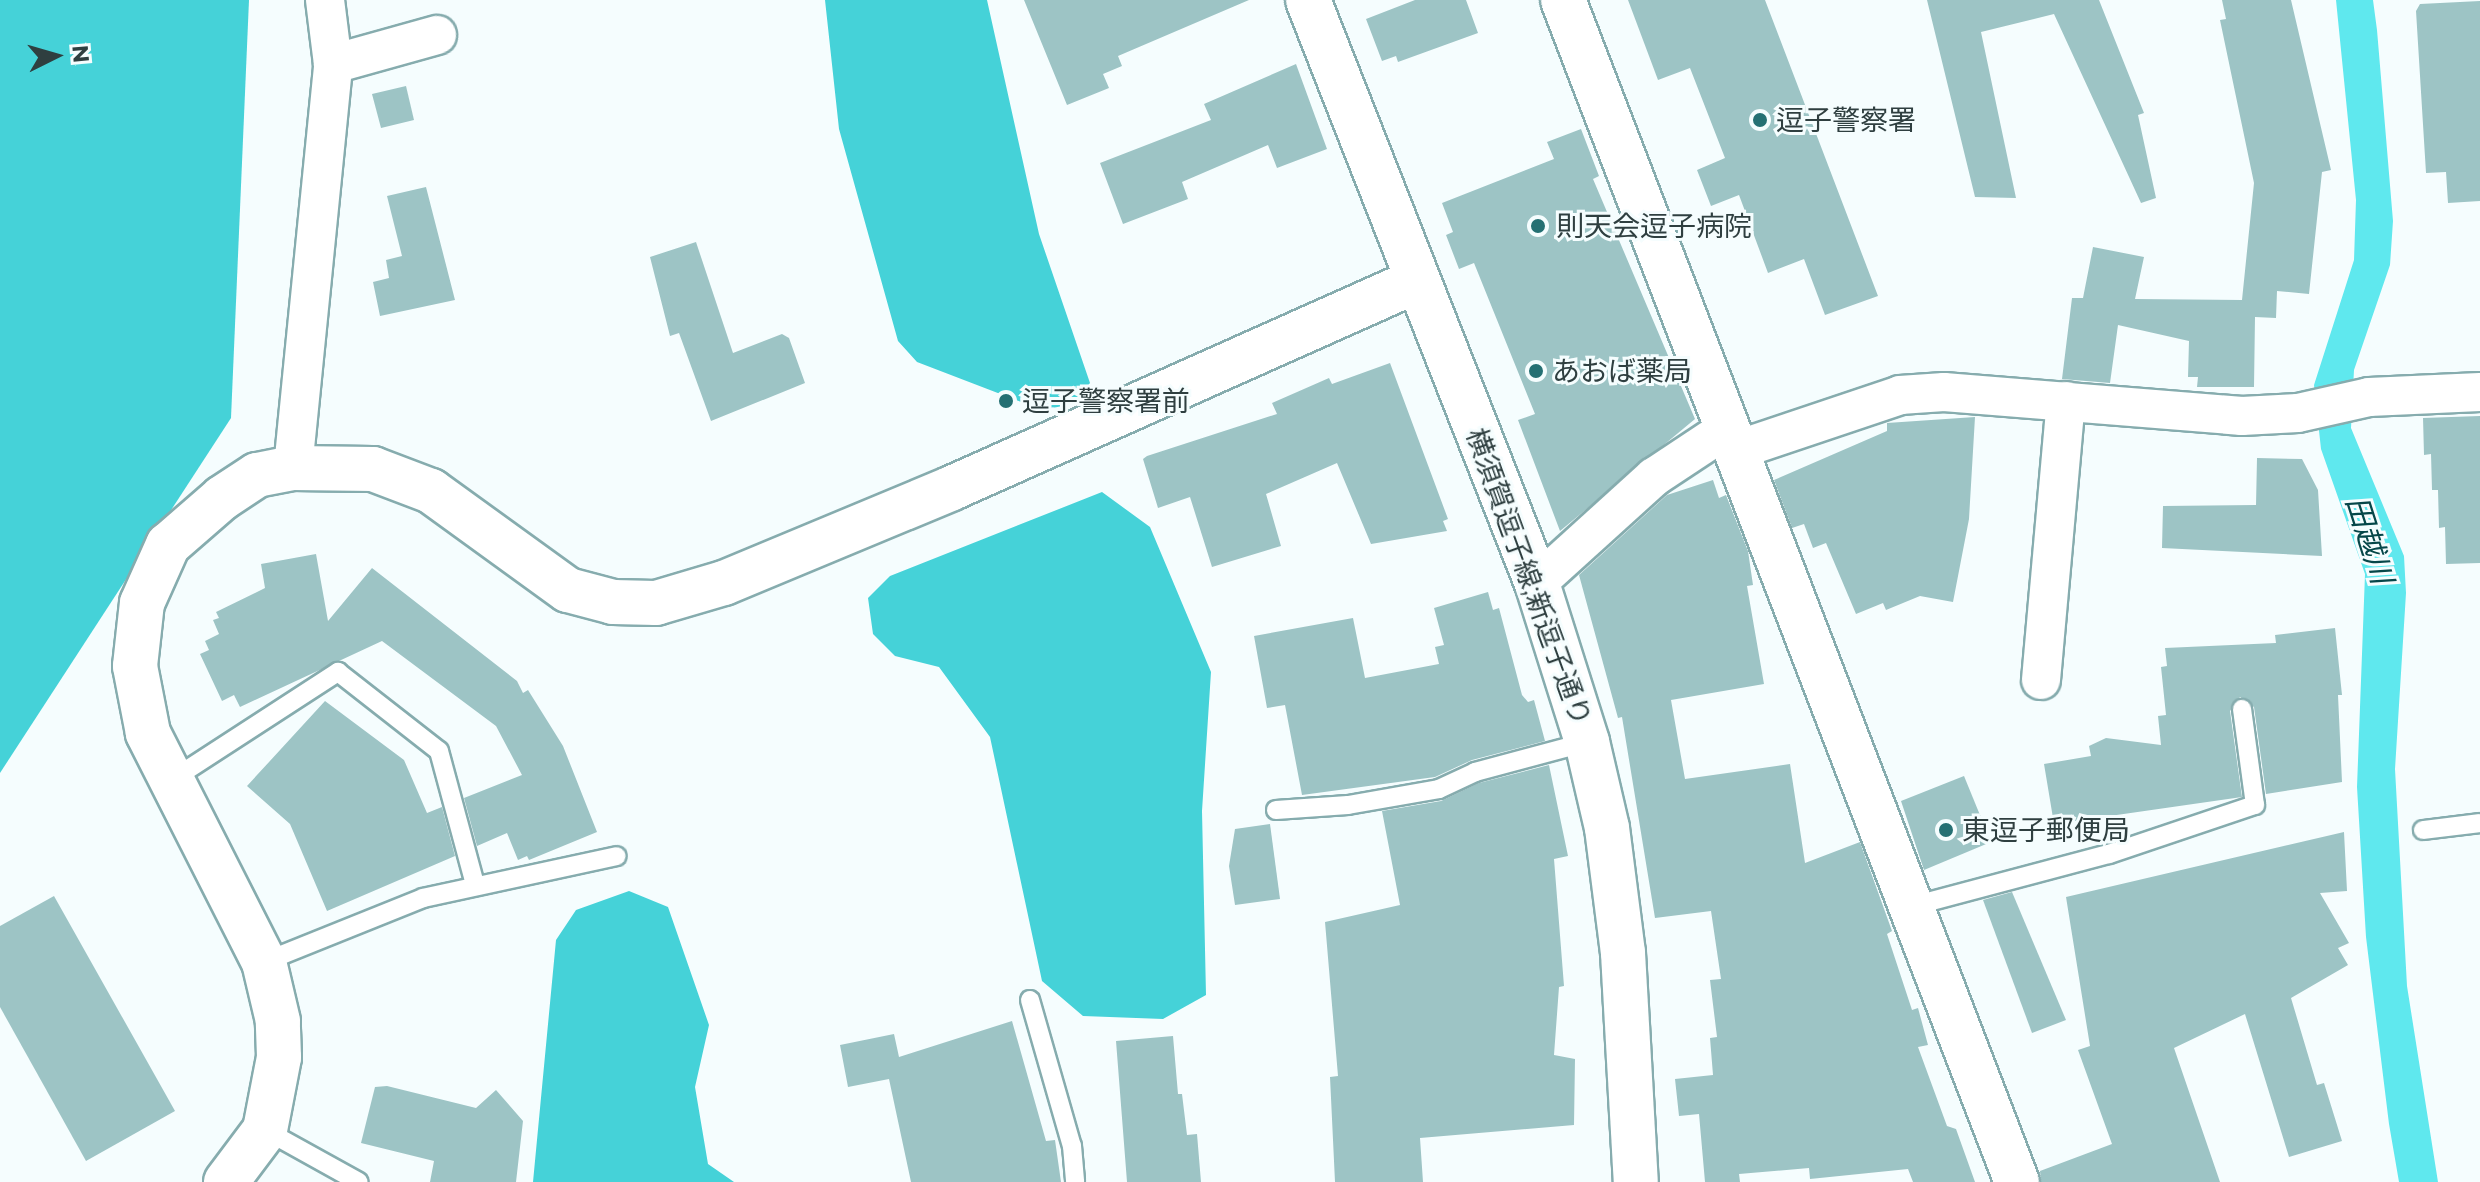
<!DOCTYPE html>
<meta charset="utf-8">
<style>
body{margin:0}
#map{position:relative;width:2480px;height:1182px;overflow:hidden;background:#f5fdfe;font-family:Montserrat,"Noto Sans JP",sans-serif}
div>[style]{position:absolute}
.forest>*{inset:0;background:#45d2d8}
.water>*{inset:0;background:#5fe8ee}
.building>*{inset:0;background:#9dc4c5}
.roads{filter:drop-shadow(2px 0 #86acae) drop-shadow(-2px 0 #86acae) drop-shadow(0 2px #86acae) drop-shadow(0 -2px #86acae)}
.service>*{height:18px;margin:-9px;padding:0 9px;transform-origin:9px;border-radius:9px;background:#fff}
.minor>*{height:38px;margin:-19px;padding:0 19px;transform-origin:19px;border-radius:19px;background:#fff}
.tertiary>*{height:44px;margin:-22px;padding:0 22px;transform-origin:22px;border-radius:22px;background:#fff}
.primary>*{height:44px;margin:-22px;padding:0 22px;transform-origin:22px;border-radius:22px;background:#fff}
.dots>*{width:22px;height:22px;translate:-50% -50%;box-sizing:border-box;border:4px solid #f5fdfe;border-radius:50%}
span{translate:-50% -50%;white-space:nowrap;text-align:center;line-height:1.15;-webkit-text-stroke:6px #f5fdfe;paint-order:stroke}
.poi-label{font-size:28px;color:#2f3f40}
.left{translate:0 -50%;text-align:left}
.street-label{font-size:28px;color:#2f3f40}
.water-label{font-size:30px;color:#064749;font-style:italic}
.north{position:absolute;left:16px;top:16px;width:80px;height:80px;-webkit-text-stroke:6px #f5fdfe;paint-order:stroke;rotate:85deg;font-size:22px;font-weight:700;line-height:32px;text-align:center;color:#2f3f40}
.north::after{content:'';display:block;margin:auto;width:28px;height:36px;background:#2f3f40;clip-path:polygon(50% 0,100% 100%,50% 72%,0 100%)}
</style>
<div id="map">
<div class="forest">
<i style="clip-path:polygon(0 0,249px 0,231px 418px,0 773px)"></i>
<i style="clip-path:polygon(987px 0,1039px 234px,1090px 383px,1073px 404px,1042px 410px,917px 362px,898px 341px,839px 129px,825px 0)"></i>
<i style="clip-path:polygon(1102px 492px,1150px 527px,1211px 672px,1202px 811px,1206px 995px,1163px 1019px,1083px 1016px,1042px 981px,990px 737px,939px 667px,895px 656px,873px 634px,868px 598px,890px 576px)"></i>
<i style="clip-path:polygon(629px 891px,668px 907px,709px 1025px,695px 1087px,708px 1164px,734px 1182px,533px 1182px,556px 940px,576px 910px)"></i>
</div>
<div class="water">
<i style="clip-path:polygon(2336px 0,2373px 0,2377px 30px,2393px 221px,2390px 265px,2354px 370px,2351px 428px,2404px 556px,2406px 593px,2395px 769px,2407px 986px,2438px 1182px,2399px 1182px,2389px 1124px,2366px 937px,2357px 787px,2365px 574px,2321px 449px,2314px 385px,2354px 260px,2356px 200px)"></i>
</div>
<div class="building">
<i style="clip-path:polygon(1024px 0,1249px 0,1118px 56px,1122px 66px,1103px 74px,1109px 88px,1067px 105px)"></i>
<i style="clip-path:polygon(1415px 0,1466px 0,1478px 33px,1398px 62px,1396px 56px,1382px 61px,1366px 19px)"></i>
<i style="clip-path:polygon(1628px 0,1765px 0,1878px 296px,1825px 315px,1804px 259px,1768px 273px,1739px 195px,1711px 206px,1697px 170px,1725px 158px,1690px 68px,1658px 80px)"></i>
<i style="clip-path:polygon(1927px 0,2099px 0,2144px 113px,2138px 115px,2156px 198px,2141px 203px,2054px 14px,1981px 32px,2016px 198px,1975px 197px)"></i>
<i style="clip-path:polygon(2222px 0,2291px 0,2331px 170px,2322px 172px,2309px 294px,2277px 291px,2276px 318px,2255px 317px,2254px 387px,2197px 387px,2198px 377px,2188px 377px,2189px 341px,2118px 325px,2110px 383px,2062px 379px,2072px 298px,2083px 298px,2093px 247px,2144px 257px,2135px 299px,2242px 300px,2254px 183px,2220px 20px,2226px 19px)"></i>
<i style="clip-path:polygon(2480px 1px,2480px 201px,2448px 203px,2446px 172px,2426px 173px,2416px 11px,2420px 4px)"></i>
<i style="clip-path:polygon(1296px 64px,1327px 149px,1277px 168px,1268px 145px,1182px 182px,1188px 199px,1123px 224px,1100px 163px,1211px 120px,1204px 104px)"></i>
<i style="clip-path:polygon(406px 86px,414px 120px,381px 128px,372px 94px)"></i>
<i style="clip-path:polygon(1581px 129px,1599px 176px,1593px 179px,1695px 419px,1560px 531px,1518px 420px,1535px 414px,1474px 263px,1459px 269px,1446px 235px,1453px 232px,1442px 203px,1554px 159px,1547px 142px)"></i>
<i style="clip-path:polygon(426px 187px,455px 300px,380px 316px,373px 282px,389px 278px,386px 260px,402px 256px,387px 196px)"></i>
<i style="clip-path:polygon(696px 242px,733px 353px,782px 334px,789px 338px,805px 383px,711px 421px,679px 333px,670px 336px,650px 257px)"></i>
<i style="clip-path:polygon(1390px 363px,1448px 519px,1443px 521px,1447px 531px,1371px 544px,1337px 463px,1266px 494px,1281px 546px,1212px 567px,1190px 497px,1158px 508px,1143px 459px,1147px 456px,1277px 414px,1272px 403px,1329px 378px,1332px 384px)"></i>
<i style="clip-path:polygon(2480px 416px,2480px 563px,2446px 564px,2445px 527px,2439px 528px,2438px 490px,2432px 490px,2431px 454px,2424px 455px,2423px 418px)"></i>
<i style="clip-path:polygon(1975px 417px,1969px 519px,1953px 602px,1920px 596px,1886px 610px,1883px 603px,1856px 614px,1826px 543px,1813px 548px,1804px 524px,1792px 528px,1774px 480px,1887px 431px,1887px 423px)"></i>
<i style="clip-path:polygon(2257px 458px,2302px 459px,2318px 490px,2322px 556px,2162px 548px,2163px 506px,2256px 505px)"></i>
<i style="clip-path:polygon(1713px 480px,1719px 498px,1726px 495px,1748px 551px,1753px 585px,1747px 586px,1764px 684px,1671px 700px,1685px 779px,1790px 764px,1805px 863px,1860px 842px,1892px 931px,1887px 934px,1912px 1010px,1918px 1008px,1928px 1045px,1918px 1047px,1947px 1126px,1956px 1129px,1975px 1182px,1913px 1182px,1908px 1169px,1810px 1179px,1809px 1168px,1739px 1174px,1740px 1182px,1705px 1182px,1699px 1114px,1679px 1116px,1675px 1079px,1713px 1075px,1710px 1038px,1717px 1037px,1710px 980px,1721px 979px,1711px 911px,1655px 918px,1622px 717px,1618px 718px,1579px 575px,1667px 495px)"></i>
<i style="clip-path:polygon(316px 554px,328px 621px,372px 568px,517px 681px,523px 693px,528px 690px,563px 746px,597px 832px,529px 860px,527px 856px,518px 860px,507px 833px,477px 846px,464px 798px,522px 775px,496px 726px,382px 641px,240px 707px,234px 695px,222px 701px,200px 654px,209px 650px,205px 641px,219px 634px,213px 620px,219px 618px,216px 612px,265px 588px,261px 564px)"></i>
<i style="clip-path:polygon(1488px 592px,1493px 610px,1499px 608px,1522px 695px,1528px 702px,1534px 700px,1545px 741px,1472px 760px,1435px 777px,1302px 795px,1285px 705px,1267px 708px,1254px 636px,1353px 618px,1365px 678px,1439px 664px,1435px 647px,1444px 645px,1434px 608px)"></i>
<i style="clip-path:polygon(2335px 628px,2342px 695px,2338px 695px,2342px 782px,2266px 794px,2254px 707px,2240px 697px,2230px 711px,2242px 797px,2054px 824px,2044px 764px,2091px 756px,2089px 746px,2106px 738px,2161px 745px,2158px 716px,2166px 715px,2161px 667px,2167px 666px,2165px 648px,2276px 643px,2275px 635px)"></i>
<i style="clip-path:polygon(325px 701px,404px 760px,427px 813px,442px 807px,455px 856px,327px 911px,290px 824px,247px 786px)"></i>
<i style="clip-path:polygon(1549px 765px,1568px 856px,1554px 859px,1564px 986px,1559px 987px,1554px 1055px,1575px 1059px,1574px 1125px,1420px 1138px,1423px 1182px,1335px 1182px,1330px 1077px,1338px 1076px,1325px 922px,1400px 905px,1382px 811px,1441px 801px,1479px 783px)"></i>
<i style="clip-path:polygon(1964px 776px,1991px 842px,1924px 870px,1901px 801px)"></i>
<i style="clip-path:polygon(1270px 824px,1280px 899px,1235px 905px,1229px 866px,1235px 829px)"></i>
<i style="clip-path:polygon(2344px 832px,2347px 891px,2320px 893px,2349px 943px,2338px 948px,2348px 965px,2291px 998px,2317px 1085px,2324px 1083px,2342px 1141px,2289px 1157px,2245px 1014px,2174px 1048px,2220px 1182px,2041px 1182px,2040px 1171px,2112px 1144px,2078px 1050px,2090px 1046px,2066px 897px)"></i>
<i style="clip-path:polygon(2012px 892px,2066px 1020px,2032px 1033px,1983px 900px)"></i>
<i style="clip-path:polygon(54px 896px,175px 1111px,86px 1161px,0 1007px,0 926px)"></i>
<i style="clip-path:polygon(1012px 1021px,1046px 1141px,1055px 1140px,1061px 1182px,911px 1182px,889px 1079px,848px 1087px,840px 1045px,894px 1034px,899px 1057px)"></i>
<i style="clip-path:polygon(1173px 1036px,1178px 1094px,1182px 1094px,1187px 1135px,1197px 1134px,1201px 1182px,1127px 1182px,1116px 1041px)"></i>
<i style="clip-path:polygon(387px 1086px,476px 1108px,496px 1090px,523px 1121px,516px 1182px,430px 1182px,434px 1161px,361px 1143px,375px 1087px)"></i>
</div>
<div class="roads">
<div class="service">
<i style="left:173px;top:779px;width:197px;rotate:-33deg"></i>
<i style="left:338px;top:672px;width:128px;rotate:38deg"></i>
<i style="left:439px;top:751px;width:138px;rotate:74.9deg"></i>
<i style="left:1276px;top:810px;width:72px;rotate:-4deg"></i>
<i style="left:1348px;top:805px;width:92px;rotate:-10deg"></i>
<i style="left:1439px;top:789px;width:40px;rotate:-25deg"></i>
<i style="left:1475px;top:772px;width:116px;rotate:-15deg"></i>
<i style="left:2423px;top:830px;width:57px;rotate:-7deg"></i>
<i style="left:1913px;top:906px;width:203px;rotate:-14.9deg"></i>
<i style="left:2109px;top:854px;width:154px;rotate:-18.6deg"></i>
<i style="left:2255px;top:805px;width:97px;rotate:-97.7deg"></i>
<i style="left:264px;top:962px;width:171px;rotate:-21.9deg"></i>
<i style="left:423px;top:898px;width:198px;rotate:-12.2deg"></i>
<i style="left:1030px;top:1000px;width:152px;rotate:74deg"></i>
<i style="left:1072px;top:1146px;width:36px;rotate:85deg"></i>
<i style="left:265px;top:1130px;width:107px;rotate:29deg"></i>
</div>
<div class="minor">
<i style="left:325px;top:0;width:64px;rotate:82.9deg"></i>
<i style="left:1737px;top:450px;width:172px;rotate:-18.6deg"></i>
<i style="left:1900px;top:395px;width:44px;rotate:-3.9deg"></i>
<i style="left:1944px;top:392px;width:299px;rotate:4.6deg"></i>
<i style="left:2242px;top:416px;width:56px;rotate:-3.1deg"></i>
<i style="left:2298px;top:413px;width:73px;rotate:-12.7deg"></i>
<i style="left:2369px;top:397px;width:111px;rotate:-2.6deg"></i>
<i style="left:293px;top:468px;width:406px;rotate:-84.3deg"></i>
<i style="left:333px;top:64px;width:108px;rotate:-15.6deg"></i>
<i style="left:1537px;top:583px;width:158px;rotate:-42.2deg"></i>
<i style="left:1654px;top:477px;width:89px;rotate:-33.5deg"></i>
<i style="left:2041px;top:680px;width:280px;rotate:-84.9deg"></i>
</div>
<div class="tertiary">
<i style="left:1563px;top:0;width:1266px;rotate:68.99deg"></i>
<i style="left:226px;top:1182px;width:65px;rotate:-53.1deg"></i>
<i style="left:265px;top:1130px;width:74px;rotate:-79.1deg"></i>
<i style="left:279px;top:1057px;width:36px;rotate:-92deg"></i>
<i style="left:278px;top:1021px;width:61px;rotate:-103.3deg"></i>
<i style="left:264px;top:962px;width:257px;rotate:-116.9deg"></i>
<i style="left:148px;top:733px;width:68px;rotate:-101deg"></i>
<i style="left:135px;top:666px;width:63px;rotate:-83.7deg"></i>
<i style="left:142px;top:603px;width:64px;rotate:-65.9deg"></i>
<i style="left:168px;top:545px;width:72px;rotate:-41deg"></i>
<i style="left:222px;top:498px;width:42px;rotate:-33.3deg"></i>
<i style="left:257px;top:475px;width:37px;rotate:-11deg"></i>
<i style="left:293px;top:468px;width:80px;rotate:0.7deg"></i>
<i style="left:373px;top:469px;width:62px;rotate:20.8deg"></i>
<i style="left:431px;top:491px;width:169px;rotate:35.9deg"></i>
<i style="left:568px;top:590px;width:47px;rotate:14.9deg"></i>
<i style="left:613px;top:602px;width:43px;rotate:1.3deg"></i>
<i style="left:656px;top:603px;width:71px;rotate:-16.4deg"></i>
<i style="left:724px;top:583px;width:247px;rotate:-22.6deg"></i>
<i style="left:952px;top:488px;width:510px;rotate:-24.05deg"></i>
</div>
<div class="primary">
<i style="left:1308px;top:0;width:626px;rotate:68.56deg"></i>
<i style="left:1537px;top:583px;width:167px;rotate:72.5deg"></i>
<i style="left:1587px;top:742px;width:88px;rotate:76.9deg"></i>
<i style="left:1607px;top:828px;width:126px;rotate:82.7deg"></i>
<i style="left:1623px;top:953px;width:229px;rotate:86.8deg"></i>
</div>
</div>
<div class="dots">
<i style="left:1760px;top:120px;background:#257073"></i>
<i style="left:1538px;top:226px;background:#257073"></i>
<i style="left:1536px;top:371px;background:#257073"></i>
<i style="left:1006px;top:401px;background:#257073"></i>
<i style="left:1946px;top:830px;background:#257073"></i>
</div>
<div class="poi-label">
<span class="left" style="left:1776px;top:120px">逗子警察署</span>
<span class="left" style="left:1556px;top:226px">則天会逗子病院</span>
<span class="left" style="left:1552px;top:371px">あおば薬局</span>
<span class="left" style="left:1022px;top:401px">逗子警察署前</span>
<span class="left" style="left:1962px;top:830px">東逗子郵便局</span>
</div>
<div class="street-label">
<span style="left:1529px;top:577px;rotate:70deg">横須賀逗子線;新逗子通り</span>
</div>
<div class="water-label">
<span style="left:2369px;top:540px;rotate:72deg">田越川</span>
</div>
<div class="north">N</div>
</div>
